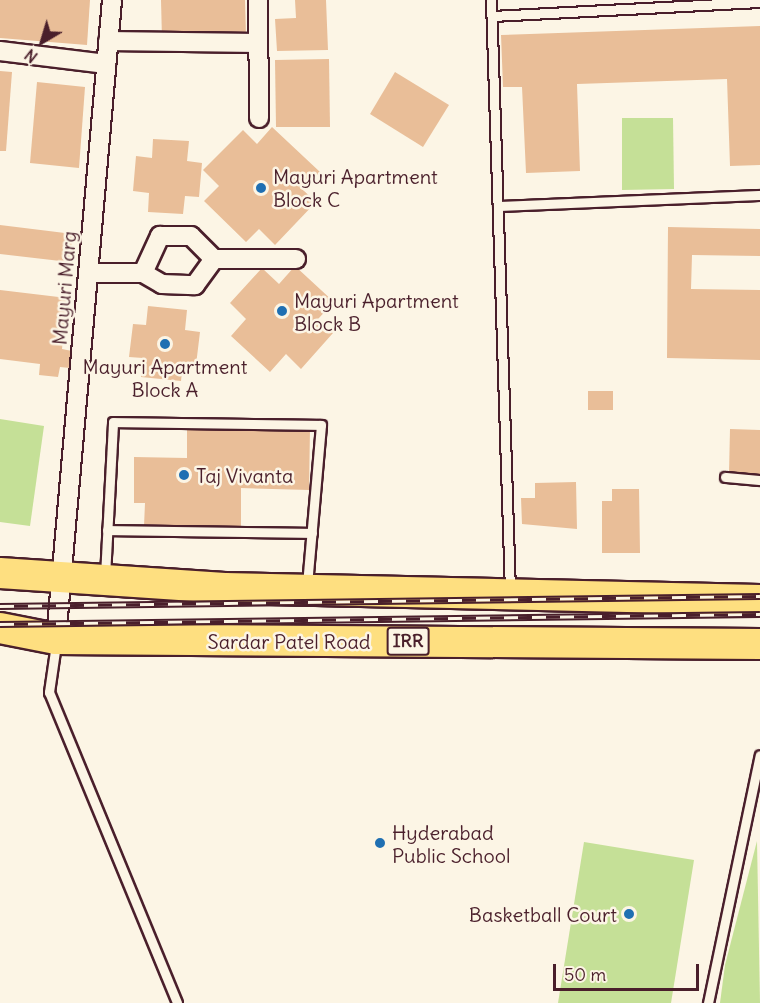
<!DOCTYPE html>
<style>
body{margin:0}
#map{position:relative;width:760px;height:1003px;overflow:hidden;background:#fcf5e5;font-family:Delius,sans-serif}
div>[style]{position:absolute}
.green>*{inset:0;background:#c5e097}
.building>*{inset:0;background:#e9be98}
.roads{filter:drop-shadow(2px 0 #4a1f2b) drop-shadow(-2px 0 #4a1f2b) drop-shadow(0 2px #4a1f2b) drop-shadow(0 -2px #4a1f2b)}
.lane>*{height:9px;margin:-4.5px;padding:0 4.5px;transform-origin:4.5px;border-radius:4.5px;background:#fcf5e5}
.street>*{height:18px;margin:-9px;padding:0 9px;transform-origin:9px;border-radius:9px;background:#fcf5e5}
.primary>*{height:30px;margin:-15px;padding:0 15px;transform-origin:15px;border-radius:15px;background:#fedf80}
.rail>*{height:7px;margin-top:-3.5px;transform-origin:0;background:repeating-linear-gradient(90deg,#fcf5e5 0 14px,#4a1f2b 0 28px);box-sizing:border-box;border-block:2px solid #4a1f2b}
.dots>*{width:16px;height:16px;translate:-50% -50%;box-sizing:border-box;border:3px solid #fcf5e5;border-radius:50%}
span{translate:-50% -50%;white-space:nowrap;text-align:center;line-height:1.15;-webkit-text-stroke:5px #fcf5e5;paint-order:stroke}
.shield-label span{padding:2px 4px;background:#fcf5e5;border:2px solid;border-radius:4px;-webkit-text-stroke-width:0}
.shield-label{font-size:18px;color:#4a1f2b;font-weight:700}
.poi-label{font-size:20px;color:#4a1f2b}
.left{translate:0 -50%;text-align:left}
.right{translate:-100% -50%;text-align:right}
.street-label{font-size:20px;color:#4a1f2b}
.north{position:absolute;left:12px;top:12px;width:60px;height:60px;-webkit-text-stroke:4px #fcf5e5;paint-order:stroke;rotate:218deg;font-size:16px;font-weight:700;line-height:24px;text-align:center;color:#4a1f2b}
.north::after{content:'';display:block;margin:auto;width:21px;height:27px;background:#4a1f2b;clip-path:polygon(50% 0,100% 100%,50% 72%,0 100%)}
.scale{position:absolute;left:553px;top:964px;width:146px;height:27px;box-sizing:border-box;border:3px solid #4a1f2b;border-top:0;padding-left:8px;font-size:18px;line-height:21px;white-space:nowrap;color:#4a1f2b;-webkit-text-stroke:4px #fcf5e5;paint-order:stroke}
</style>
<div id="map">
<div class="green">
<i style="clip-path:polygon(622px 118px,673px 118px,674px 189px,622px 190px)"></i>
<i style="clip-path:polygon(0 419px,44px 426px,30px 526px,0 522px)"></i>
<i style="clip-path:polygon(757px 841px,760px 1003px,720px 1003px,725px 965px)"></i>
<i style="clip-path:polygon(584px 842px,694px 860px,671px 1003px,558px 1003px)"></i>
</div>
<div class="building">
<i style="clip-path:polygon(0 0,90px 0,87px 45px,0 38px)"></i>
<i style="clip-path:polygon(161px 0,245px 0,246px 36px,162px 39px)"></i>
<i style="clip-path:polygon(295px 0,326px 0,328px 50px,277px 51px,275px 19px,296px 18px)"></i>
<i style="clip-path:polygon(760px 26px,760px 165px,730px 166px,727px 79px,577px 84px,580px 171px,526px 173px,522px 87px,503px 87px,501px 35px)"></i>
<i style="clip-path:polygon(329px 59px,330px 127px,276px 127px,275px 60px)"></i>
<i style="clip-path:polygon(0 71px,12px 72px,6px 151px,0 151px)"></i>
<i style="clip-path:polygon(395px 72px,449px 105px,423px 147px,370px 114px)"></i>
<i style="clip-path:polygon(37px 82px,85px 87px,79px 168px,30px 163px)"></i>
<i style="clip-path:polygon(272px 127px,320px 172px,303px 190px,316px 202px,275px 245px,259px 229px,246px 242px,204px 201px,219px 186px,203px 170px,243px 130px,257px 144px)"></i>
<i style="clip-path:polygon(153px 139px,189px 141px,187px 161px,202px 163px,199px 197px,185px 196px,183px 214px,148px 212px,149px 193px,133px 191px,136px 156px,152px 158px)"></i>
<i style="clip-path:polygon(0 225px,73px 234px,69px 262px,0 254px)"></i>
<i style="clip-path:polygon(668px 227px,760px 229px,760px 256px,692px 255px,691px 289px,760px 290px,760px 360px,667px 358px)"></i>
<i style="clip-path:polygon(295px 266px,334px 302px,318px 319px,333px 333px,301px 369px,286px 354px,270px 372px,231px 336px,246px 319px,230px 303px,262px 268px,279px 284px)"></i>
<i style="clip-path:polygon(0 290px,67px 298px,62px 349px,72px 351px,70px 368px,60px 367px,58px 377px,39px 375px,40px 364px,0 359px)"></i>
<i style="clip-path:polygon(148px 306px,187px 310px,185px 330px,200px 332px,196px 365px,183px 363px,181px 381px,141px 377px,143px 358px,129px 357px,133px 324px,146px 325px)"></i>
<i style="clip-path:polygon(588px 391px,613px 391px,613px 410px,588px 410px)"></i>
<i style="clip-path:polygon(187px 426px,310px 429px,309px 490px,241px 488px,241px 528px,144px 526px,145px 503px,134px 503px,134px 457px,187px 458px)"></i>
<i style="clip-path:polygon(730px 429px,760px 430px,760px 475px,729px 474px)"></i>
<i style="clip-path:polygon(576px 482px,577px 529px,522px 524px,521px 498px,535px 498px,535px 483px)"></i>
<i style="clip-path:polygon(612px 489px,639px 489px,640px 553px,602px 553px,602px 501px,612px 501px)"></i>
</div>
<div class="roads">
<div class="lane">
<i style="left:491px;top:0;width:591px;rotate:88.16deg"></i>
<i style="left:492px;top:16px;width:268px;rotate:-3deg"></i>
<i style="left:498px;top:206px;width:262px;rotate:-2.4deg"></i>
<i style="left:725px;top:477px;width:35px;rotate:5deg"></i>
<i style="left:107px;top:530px;width:205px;rotate:0.8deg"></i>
<i style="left:105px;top:576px;width:154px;rotate:-87deg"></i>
<i style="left:113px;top:422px;width:208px;rotate:0.8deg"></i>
<i style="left:321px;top:425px;width:161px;rotate:95deg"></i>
<i style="left:56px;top:644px;width:49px;rotate:98.3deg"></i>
<i style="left:49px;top:692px;width:336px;rotate:67.6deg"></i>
<i style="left:708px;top:1003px;width:253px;rotate:-78.2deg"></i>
</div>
<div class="street">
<i style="left:258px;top:0;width:118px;rotate:89.5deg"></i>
<i style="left:108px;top:41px;width:149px;rotate:0.8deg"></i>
<i style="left:0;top:51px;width:107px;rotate:7deg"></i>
<i style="left:88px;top:273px;width:55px"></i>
<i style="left:143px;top:273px;width:41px;rotate:-65.3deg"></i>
<i style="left:160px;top:236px;width:31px"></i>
<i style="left:191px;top:236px;width:33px;rotate:45deg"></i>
<i style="left:214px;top:259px;width:82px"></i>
<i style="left:143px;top:273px;width:22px;rotate:30deg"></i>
<i style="left:162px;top:284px;width:33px;rotate:2deg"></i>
<i style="left:195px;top:285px;width:32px;rotate:-54deg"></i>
<i style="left:56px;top:639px;width:641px;rotate:-84.99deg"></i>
</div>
<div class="primary">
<i style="left:0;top:573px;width:225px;rotate:3.8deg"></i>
<i style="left:225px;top:588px;width:535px;rotate:1.28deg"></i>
<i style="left:0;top:628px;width:57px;rotate:11.1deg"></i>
<i style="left:56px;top:639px;width:704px;rotate:0.41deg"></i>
</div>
</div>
<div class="rail">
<i style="left:0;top:606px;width:760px;rotate:-0.75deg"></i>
<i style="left:0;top:624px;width:760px;rotate:-0.75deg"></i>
</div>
<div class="dots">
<i style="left:261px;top:188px;background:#1f6fb2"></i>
<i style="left:282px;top:311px;background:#1f6fb2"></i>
<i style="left:165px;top:344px;background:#1f6fb2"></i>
<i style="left:184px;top:475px;background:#1f6fb2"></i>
<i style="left:380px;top:843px;background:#1f6fb2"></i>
<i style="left:629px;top:914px;background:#1f6fb2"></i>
</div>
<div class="shield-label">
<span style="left:408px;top:641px">IRR</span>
</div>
<div class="poi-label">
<span class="left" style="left:273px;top:188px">Mayuri Apartment<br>Block C</span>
<span class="left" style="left:294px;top:312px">Mayuri Apartment<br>Block B</span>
<span style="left:165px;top:378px">Mayuri Apartment<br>Block A</span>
<span class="left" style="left:196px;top:475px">Taj Vivanta</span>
<span class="left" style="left:392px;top:844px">Hyderabad<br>Public School</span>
<span class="right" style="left:617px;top:914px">Basketball Court</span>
</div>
<div class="street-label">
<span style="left:64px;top:288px;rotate:-85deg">Mayuri Marg</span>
<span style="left:289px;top:641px">Sardar Patel Road</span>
</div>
<div class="north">N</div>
<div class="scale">50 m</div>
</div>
